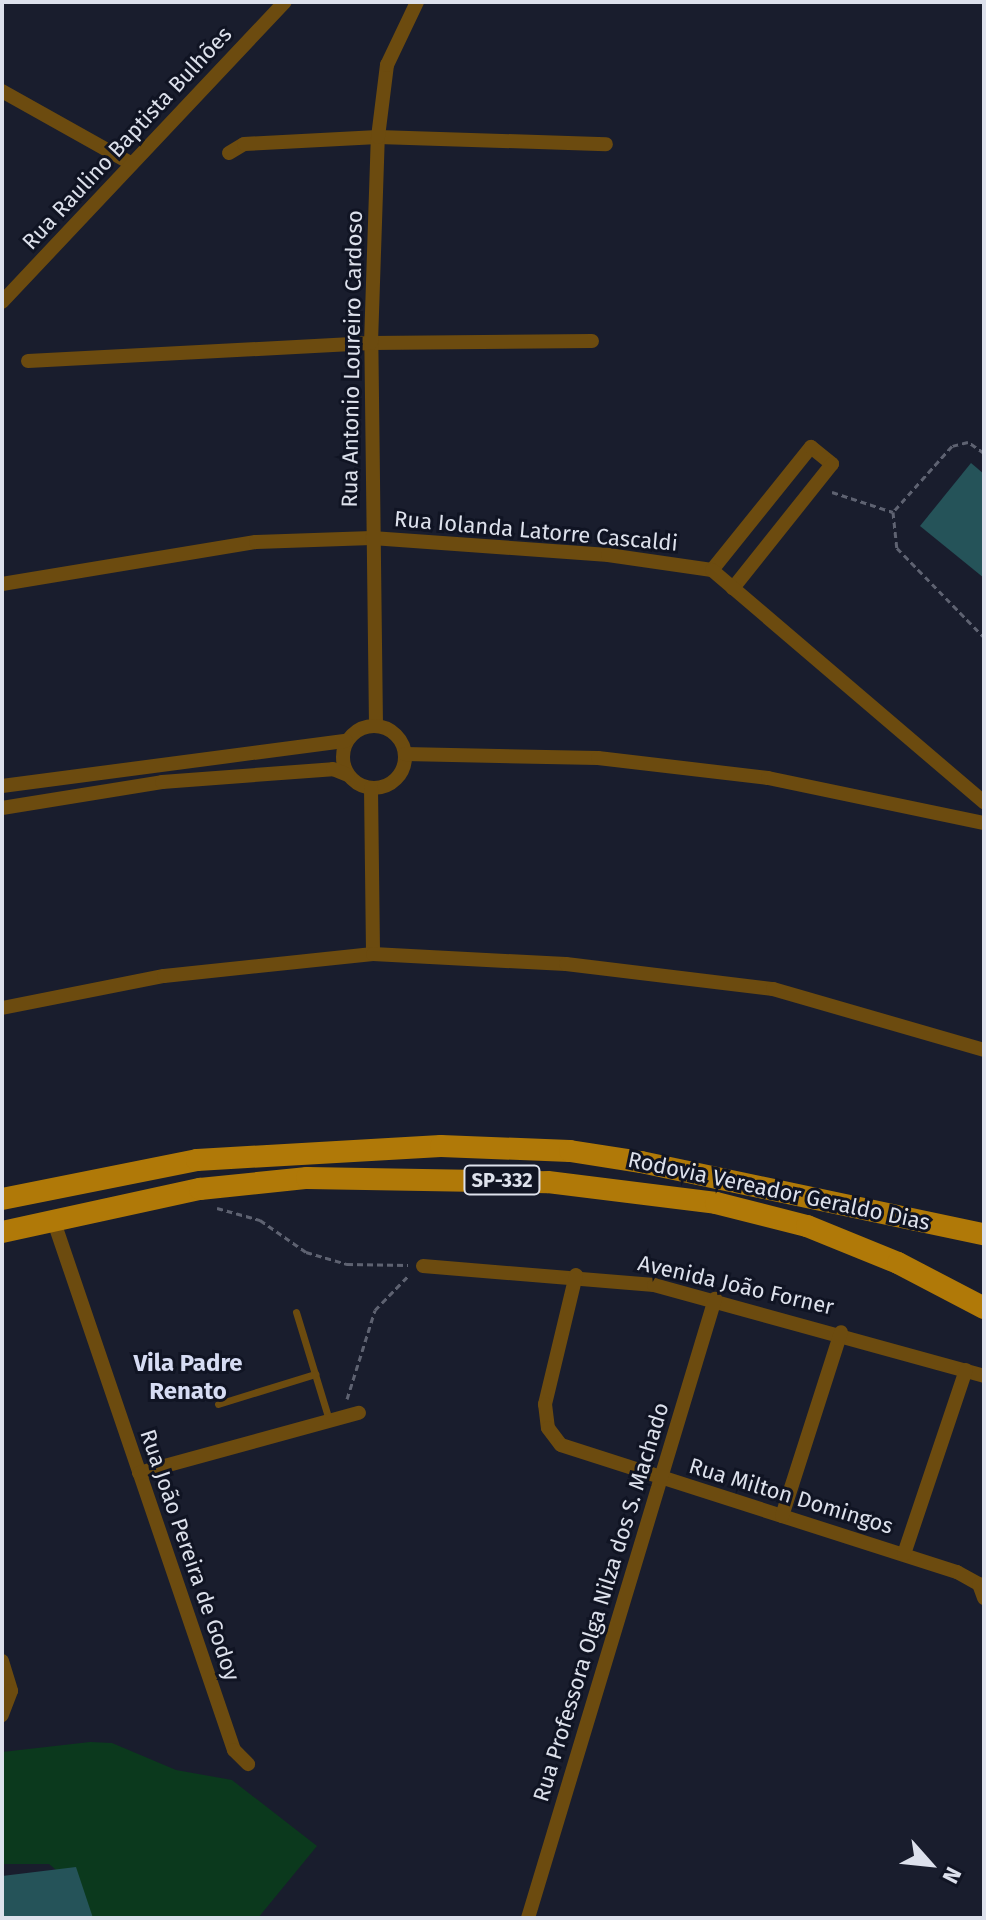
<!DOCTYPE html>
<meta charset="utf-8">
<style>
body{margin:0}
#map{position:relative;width:986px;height:1920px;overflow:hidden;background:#191d2d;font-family:"Fira Sans",sans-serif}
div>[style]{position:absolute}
.green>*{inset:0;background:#0b391d}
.water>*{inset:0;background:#255359}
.path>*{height:3px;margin-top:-1.5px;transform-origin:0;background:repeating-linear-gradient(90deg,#5e6271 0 6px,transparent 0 10px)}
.lane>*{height:7px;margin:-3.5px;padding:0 3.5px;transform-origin:3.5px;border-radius:3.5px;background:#6c4b0f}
.street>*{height:14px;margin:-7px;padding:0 7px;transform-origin:7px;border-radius:7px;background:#6c4b0f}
.street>.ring{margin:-7px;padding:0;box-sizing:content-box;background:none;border:14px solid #6c4b0f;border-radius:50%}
.primary>*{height:22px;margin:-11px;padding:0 11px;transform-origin:11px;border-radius:11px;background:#b07908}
span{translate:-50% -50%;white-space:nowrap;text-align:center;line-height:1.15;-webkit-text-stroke:6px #101423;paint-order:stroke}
.shield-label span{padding:2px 6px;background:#101423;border:2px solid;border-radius:6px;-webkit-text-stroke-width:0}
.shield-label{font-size:20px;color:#dde1ec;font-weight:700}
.street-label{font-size:22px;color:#dde1ec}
.neighbourhood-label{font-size:24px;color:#d6dcf3;font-weight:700}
.frame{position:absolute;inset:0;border:4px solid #dde1ec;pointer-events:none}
.north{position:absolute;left:890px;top:1824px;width:80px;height:80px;-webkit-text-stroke:6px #101423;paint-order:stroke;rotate:117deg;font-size:22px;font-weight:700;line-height:32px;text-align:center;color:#dde1ec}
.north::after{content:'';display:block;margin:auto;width:28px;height:36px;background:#dde1ec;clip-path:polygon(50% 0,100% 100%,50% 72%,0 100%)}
</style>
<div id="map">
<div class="green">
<i style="clip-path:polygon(90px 1742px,112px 1743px,176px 1770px,232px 1780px,317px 1846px,258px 1918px,85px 1918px,68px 1880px,49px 1864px,2px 1864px,2px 1752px)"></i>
</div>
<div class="water">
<i style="clip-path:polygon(971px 463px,984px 474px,984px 578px,920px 526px)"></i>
<i style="clip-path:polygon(76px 1867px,93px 1918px,2px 1918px,2px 1876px)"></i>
</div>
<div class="path">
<i style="left:984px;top:453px;width:19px;rotate:-145deg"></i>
<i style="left:968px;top:442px;width:16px;rotate:166deg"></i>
<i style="left:952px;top:446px;width:89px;rotate:131.8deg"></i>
<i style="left:893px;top:512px;width:36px;rotate:84deg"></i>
<i style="left:897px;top:548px;width:124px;rotate:45.7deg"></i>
<i style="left:832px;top:492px;width:64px;rotate:18.2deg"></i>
<i style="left:217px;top:1208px;width:45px;rotate:15.6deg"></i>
<i style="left:260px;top:1220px;width:56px;rotate:34.8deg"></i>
<i style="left:306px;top:1252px;width:43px;rotate:16.3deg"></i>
<i style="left:347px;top:1264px;width:61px;rotate:0.9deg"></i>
<i style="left:347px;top:1399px;width:93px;rotate:-72.5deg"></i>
<i style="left:375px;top:1310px;width:50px;rotate:-45.8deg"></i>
</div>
<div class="lane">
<i style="left:296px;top:1312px;width:113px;rotate:73deg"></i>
<i style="left:218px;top:1404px;width:102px;rotate:-17.2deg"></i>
</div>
<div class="street">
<i style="left:2px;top:91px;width:149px;rotate:29.3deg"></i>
<i style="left:229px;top:153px;width:17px;rotate:-31deg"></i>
<i style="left:244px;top:144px;width:134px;rotate:-3deg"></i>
<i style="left:378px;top:137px;width:228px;rotate:1.8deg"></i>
<i style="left:2px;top:302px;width:412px;rotate:-46.7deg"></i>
<i style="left:28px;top:361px;width:343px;rotate:-3deg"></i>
<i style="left:371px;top:343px;width:221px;rotate:-0.5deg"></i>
<i style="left:712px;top:570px;width:158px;rotate:-51.2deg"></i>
<i style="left:811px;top:447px;width:27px;rotate:39deg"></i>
<i style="left:832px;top:464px;width:159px;rotate:128.6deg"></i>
<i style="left:2px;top:584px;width:257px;rotate:-9.4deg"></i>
<i style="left:256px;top:542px;width:116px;rotate:-2deg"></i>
<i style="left:372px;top:538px;width:237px;rotate:4.1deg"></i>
<i style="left:608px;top:555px;width:105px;rotate:8.2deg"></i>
<i style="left:712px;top:570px;width:358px;rotate:40.5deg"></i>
<i style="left:376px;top:725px;width:382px;rotate:-90.7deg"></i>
<i style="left:371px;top:343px;width:206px;rotate:-88.1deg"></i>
<i style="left:378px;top:137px;width:73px;rotate:-82.9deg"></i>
<i style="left:387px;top:65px;width:70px;rotate:-64.5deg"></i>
<i class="ring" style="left:343px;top:726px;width:48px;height:48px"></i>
<i style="left:405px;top:754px;width:193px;rotate:1.2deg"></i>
<i style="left:598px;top:758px;width:171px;rotate:6.7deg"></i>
<i style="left:768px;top:778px;width:221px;rotate:11.8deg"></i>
<i style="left:2px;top:786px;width:347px;rotate:-7.5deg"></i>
<i style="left:371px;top:788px;width:166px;rotate:89.3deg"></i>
<i style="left:2px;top:808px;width:162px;rotate:-9.2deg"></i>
<i style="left:162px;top:782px;width:171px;rotate:-4.3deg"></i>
<i style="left:333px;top:769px;width:16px;rotate:22deg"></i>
<i style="left:2px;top:1008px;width:165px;rotate:-11.2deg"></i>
<i style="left:164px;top:976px;width:210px;rotate:-6deg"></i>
<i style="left:373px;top:954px;width:193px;rotate:3deg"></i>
<i style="left:566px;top:964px;width:209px;rotate:6.9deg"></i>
<i style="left:773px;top:989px;width:220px;rotate:16.1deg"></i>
<i style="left:53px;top:1219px;width:561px;rotate:71.18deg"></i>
<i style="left:234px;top:1750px;width:20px;rotate:45deg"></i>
<i style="left:423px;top:1266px;width:232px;rotate:4.7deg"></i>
<i style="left:654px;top:1285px;width:342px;rotate:15.4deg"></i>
<i style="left:576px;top:1275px;width:133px;rotate:103.5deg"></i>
<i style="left:545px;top:1404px;width:24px;rotate:83deg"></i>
<i style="left:548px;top:1428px;width:21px;rotate:53deg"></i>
<i style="left:561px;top:1445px;width:416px;rotate:17.8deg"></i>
<i style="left:957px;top:1572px;width:25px;rotate:29deg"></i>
<i style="left:979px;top:1584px;width:15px;rotate:70deg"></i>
<i style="left:139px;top:1473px;width:228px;rotate:-15.3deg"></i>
<i style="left:782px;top:1516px;width:193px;rotate:-72.2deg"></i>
<i style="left:904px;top:1554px;width:194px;rotate:-71.4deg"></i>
<i style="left:2px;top:1661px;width:31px;rotate:73deg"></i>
<i style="left:11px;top:1691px;width:26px;rotate:111deg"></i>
<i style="left:528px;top:1918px;width:647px;rotate:-73.19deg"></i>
</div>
<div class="primary">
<i style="left:2px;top:1199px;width:199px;rotate:-11.3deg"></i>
<i style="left:197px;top:1160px;width:244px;rotate:-3.3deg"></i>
<i style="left:441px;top:1146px;width:129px;rotate:2.2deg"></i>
<i style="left:570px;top:1151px;width:72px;rotate:8.8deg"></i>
<i style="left:641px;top:1162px;width:350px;rotate:11.9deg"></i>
<i style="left:2px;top:1232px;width:203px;rotate:-12.3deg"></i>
<i style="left:200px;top:1189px;width:108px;rotate:-5.9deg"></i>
<i style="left:307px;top:1178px;width:241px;rotate:1deg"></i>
<i style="left:548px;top:1182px;width:169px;rotate:7.1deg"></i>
<i style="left:716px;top:1203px;width:94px;rotate:14.2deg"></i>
<i style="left:807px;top:1226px;width:98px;rotate:22.1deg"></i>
<i style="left:898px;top:1263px;width:97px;rotate:27.6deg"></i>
</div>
<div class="shield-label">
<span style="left:502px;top:1180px">SP-332</span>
</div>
<div class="street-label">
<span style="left:127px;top:138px;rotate:-47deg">Rua Raulino Baptista Bulhões</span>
<span style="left:352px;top:359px;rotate:-89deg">Rua Antonio Loureiro Cardoso</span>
<span style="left:536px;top:531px;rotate:5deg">Rua Iolanda Latorre Cascaldi</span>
<span style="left:779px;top:1191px;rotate:12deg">Rodovia Vereador Geraldo Dias</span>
<span style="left:736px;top:1285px;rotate:13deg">Avenida João Forner</span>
<span style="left:791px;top:1496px;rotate:17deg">Rua Milton Domingos</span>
<span style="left:190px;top:1555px;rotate:71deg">Rua João Pereira de Godoy</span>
<span style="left:601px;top:1602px;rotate:-73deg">Rua Professora Olga Nilza dos S. Machado</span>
</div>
<div class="neighbourhood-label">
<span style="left:188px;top:1378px">Vila Padre<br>Renato</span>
</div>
<div class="frame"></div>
<div class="north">N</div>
</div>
